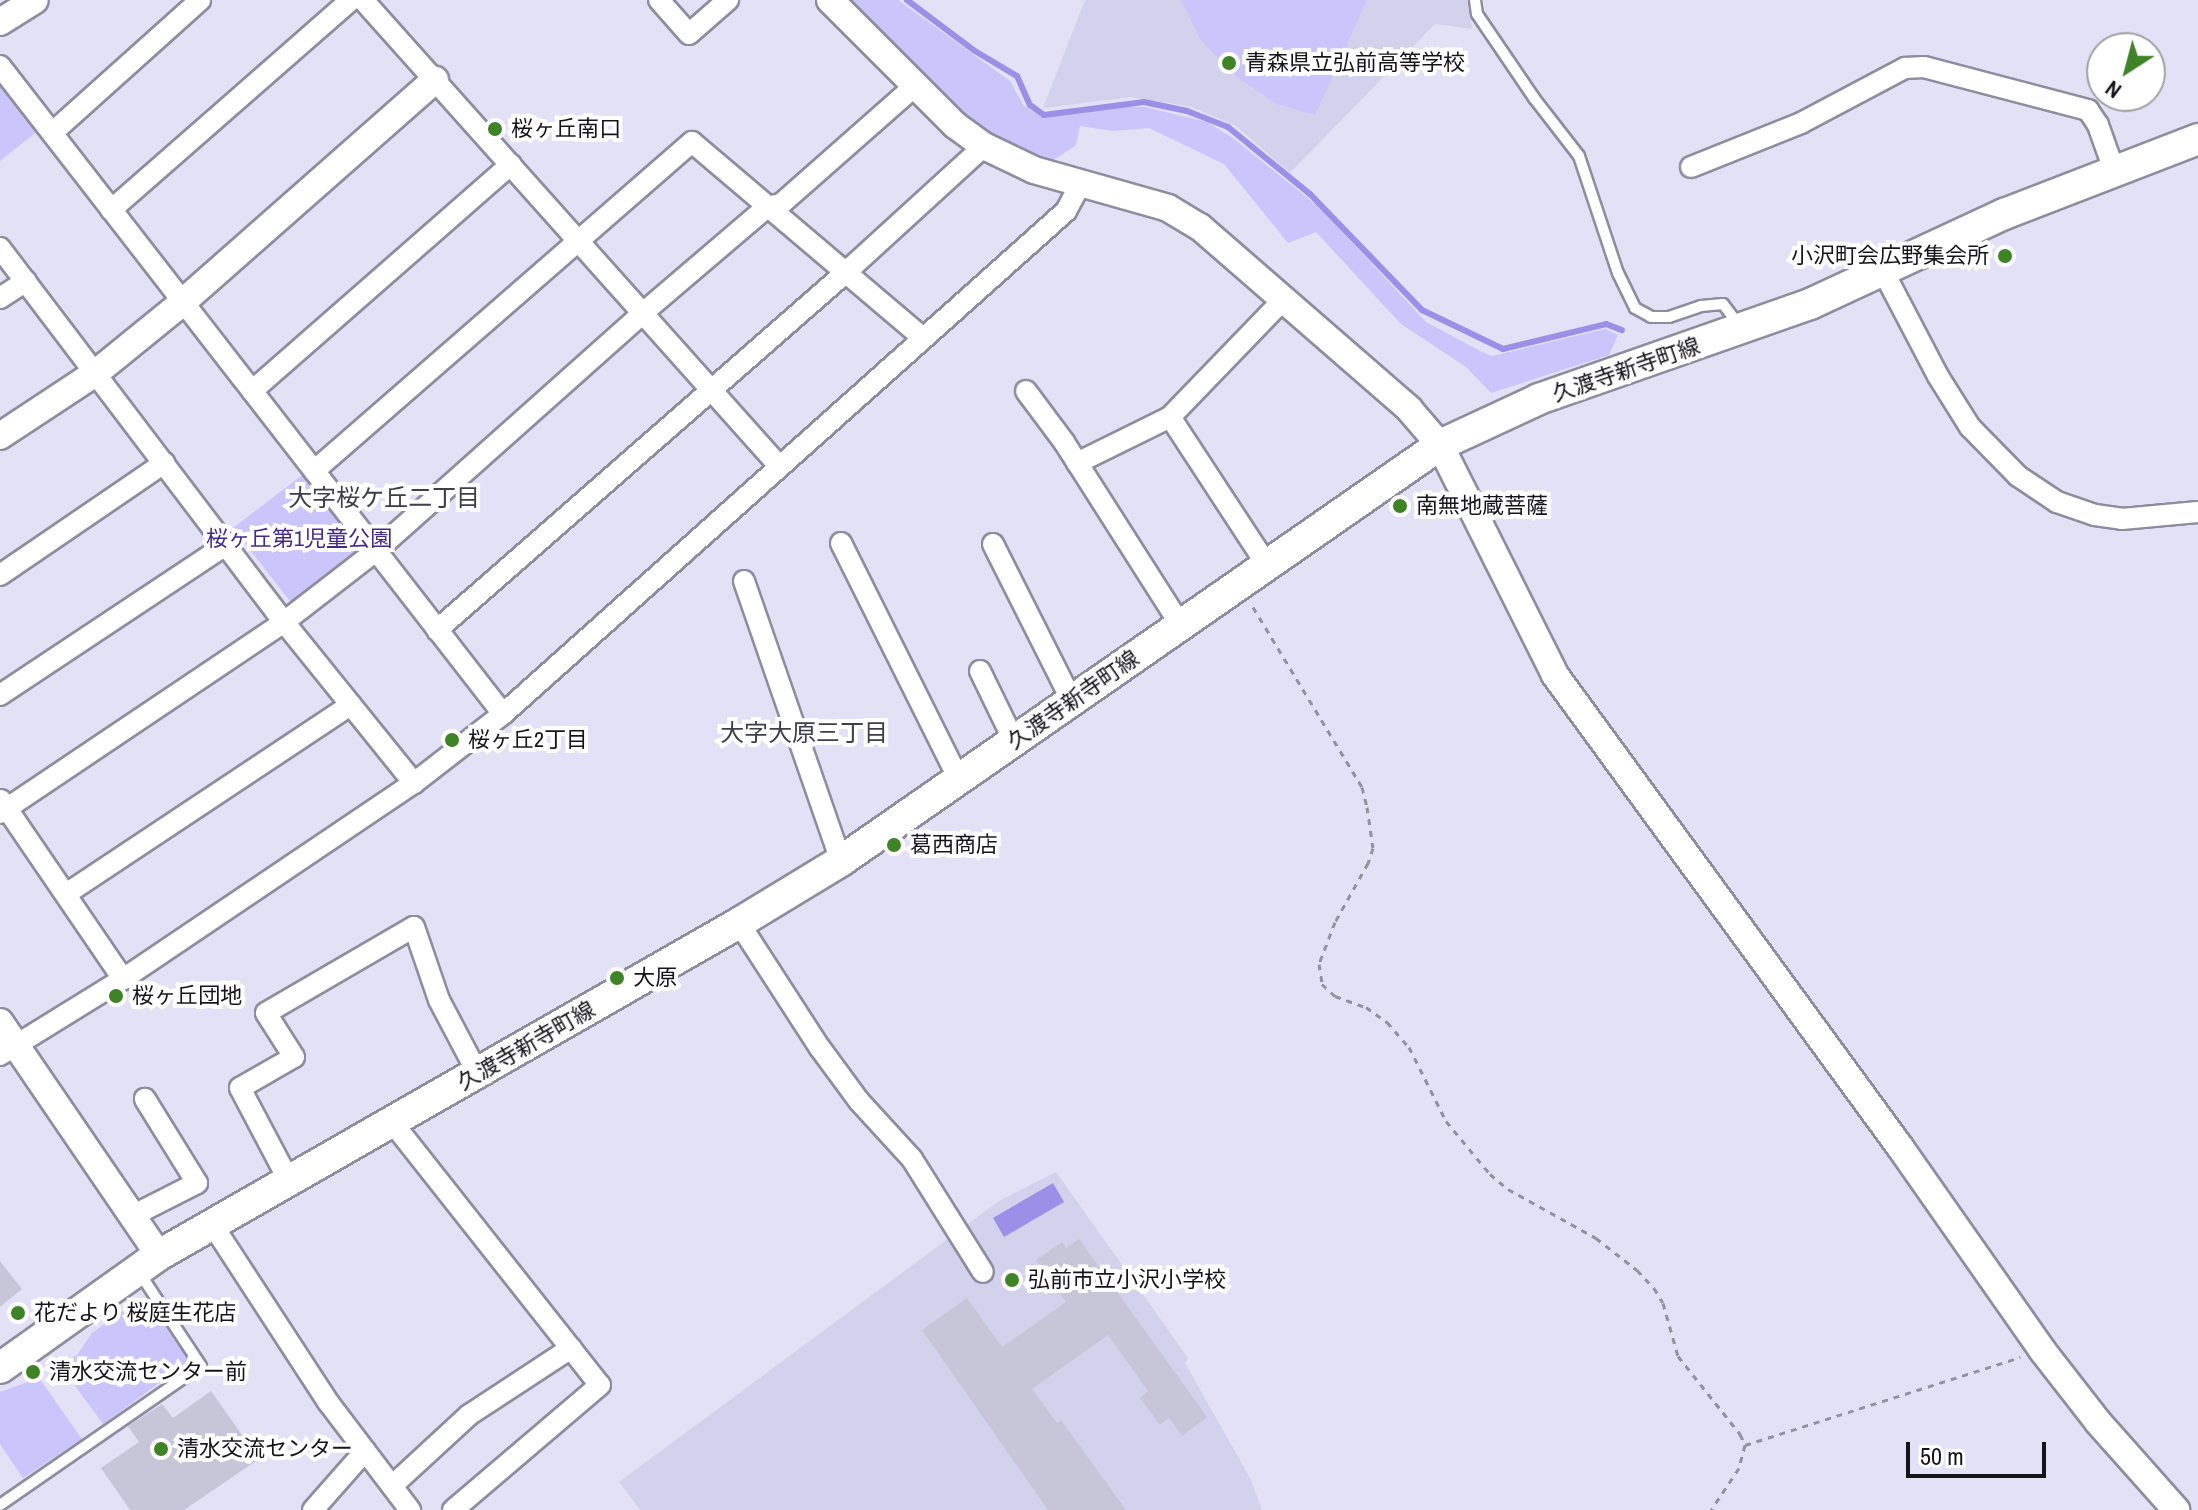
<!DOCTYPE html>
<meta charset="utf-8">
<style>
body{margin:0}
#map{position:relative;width:2198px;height:1510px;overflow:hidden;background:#e3e1f5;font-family:"Archivo Narrow","Noto Sans JP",sans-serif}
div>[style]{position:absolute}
.built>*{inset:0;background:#d3d2ec}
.green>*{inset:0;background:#cac5fb}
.water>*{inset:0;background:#9b8fe8}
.stream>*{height:6px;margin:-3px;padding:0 3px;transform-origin:3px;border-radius:3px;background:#9b8fe8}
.building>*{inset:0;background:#c7c6d9}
.path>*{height:3px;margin-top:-1.5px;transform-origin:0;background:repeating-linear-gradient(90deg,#92919f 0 6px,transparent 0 12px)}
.roads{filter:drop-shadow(2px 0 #8e8d9f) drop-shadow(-2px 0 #8e8d9f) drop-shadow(0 2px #8e8d9f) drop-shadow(0 -2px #8e8d9f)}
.service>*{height:10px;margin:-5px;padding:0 5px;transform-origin:5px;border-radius:5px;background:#fff}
.minor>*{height:20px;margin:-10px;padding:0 10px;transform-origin:10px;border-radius:10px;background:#fff}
.tertiary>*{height:26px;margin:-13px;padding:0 13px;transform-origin:13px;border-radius:13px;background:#fff}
.secondary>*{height:30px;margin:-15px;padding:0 15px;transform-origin:15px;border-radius:15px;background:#fff}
.dots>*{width:22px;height:22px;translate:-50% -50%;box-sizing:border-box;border:4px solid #fff;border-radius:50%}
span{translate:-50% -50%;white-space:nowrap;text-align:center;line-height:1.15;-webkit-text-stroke:8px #fff;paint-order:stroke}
.poi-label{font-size:22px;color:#14141a}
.left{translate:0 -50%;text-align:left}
.right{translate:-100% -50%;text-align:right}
.street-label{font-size:22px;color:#14141a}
.park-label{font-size:22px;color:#43288d}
.neighbourhood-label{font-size:24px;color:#3e3d4c}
.north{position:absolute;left:2086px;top:32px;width:80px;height:80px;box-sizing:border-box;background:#fff;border:2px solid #a1a1a3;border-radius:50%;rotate:216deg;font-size:22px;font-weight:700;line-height:32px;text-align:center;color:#14141a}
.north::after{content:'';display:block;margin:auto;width:28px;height:36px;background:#3e8326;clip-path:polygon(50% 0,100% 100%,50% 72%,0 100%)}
.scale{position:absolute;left:1906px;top:1442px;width:140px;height:36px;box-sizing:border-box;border:4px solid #14141a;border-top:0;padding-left:10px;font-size:24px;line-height:28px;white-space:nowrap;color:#14141a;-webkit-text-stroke:6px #fff;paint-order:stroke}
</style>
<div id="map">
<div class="built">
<i style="clip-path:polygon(1085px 0,1469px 0,1472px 29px,1435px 24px,1290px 173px,1236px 126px,1192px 107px,1131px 97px,1043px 108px)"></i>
<i style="clip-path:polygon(1056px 1172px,1188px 1358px,1185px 1363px,1250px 1478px,1262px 1510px,640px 1510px,619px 1482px,999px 1201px)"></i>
</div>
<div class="green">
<i style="clip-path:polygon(849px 0,898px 0,1010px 81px,1023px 105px,1042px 118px,1107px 107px,1145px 107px,1207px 122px,1233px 138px,1320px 208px,1426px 322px,1482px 352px,1492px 356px,1605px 329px,1618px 335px,1609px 355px,1491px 393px,1466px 367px,1401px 324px,1316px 232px,1288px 243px,1224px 164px,1149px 128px,1113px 131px,1080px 126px,1076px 145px,1046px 165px,978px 127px)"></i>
<i style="clip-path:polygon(1181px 0,1367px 0,1315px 115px,1277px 104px,1237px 77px,1200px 39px)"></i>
<i style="clip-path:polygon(0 78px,40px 129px,0 161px)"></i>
<i style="clip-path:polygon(305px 473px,364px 550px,293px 605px,233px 528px)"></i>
<i style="clip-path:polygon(144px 1296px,189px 1361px,103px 1424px,59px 1364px,77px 1355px,92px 1333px)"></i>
<i style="clip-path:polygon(39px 1378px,82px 1439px,23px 1478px,0 1444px,0 1392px)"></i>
</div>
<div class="water">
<i style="clip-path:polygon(1053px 1183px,1064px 1202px,1004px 1237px,993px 1218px)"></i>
</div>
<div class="stream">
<i style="left:907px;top:0;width:85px;rotate:36.9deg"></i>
<i style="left:975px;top:51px;width:49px;rotate:30.8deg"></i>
<i style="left:1017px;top:76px;width:32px;rotate:66deg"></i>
<i style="left:1030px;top:105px;width:17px;rotate:36deg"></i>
<i style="left:1044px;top:115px;width:101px;rotate:-7.4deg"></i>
<i style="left:1144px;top:102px;width:44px;rotate:11.8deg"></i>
<i style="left:1187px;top:111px;width:44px;rotate:21.3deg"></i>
<i style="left:1228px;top:127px;width:106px;rotate:39.3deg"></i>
<i style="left:1310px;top:194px;width:161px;rotate:46deg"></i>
<i style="left:1422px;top:310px;width:90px;rotate:25.7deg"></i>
<i style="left:1503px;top:349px;width:106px;rotate:-13.6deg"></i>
<i style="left:1606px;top:324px;width:17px;rotate:21deg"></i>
</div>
<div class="building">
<i style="clip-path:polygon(1079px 1239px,1207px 1417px,1182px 1436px,1169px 1418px,1160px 1425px,1140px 1398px,1148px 1391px,1108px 1335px,1032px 1389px,1057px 1423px,1061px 1420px,1126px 1510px,1048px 1510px,922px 1330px,967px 1298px,1002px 1347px,1066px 1302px,1036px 1260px,1062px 1242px,1066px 1248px)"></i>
<i style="clip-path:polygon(0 1261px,22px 1289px,0 1307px)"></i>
<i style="clip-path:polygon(211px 1391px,259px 1459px,184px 1510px,130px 1510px,101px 1468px,139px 1442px,128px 1426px,162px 1404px,173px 1418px)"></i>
</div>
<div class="path">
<i style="left:1253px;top:607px;width:210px;rotate:58.8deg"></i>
<i style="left:1362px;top:787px;width:21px;rotate:76deg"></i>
<i style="left:1367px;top:807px;width:41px;rotate:81.7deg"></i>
<i style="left:1373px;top:848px;width:16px;rotate:108deg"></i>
<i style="left:1368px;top:863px;width:68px;rotate:119.2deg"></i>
<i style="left:1335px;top:922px;width:45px;rotate:110.9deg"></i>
<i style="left:1319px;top:964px;width:20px;rotate:81deg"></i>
<i style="left:1322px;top:984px;width:18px;rotate:43deg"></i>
<i style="left:1335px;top:996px;width:33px;rotate:20deg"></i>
<i style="left:1366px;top:1007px;width:26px;rotate:36deg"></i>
<i style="left:1387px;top:1022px;width:33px;rotate:49deg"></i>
<i style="left:1409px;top:1047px;width:83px;rotate:63.4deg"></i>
<i style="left:1446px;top:1121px;width:69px;rotate:50.3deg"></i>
<i style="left:1490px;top:1174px;width:23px;rotate:40deg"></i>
<i style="left:1508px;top:1189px;width:101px;rotate:29.1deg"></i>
<i style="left:1596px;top:1238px;width:52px;rotate:38deg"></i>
<i style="left:1637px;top:1270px;width:25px;rotate:47deg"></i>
<i style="left:1654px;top:1288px;width:17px;rotate:59deg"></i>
<i style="left:1663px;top:1303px;width:55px;rotate:74.2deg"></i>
<i style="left:1678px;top:1356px;width:100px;rotate:51.5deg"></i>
<i style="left:1740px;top:1434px;width:12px;rotate:66deg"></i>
<i style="left:1745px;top:1445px;width:24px;rotate:105deg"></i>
<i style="left:1739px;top:1468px;width:50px;rotate:123.7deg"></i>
<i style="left:1745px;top:1445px;width:289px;rotate:-17.7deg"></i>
</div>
<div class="roads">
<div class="service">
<i style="left:1475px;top:0;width:14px;rotate:82deg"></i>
<i style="left:1477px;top:14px;width:102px;rotate:55.8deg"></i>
<i style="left:1534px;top:98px;width:73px;rotate:52.2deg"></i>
<i style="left:1579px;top:156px;width:123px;rotate:71.6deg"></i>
<i style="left:1618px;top:273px;width:39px;rotate:64deg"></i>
<i style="left:1635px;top:308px;width:18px;rotate:29deg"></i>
<i style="left:1651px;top:317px;width:18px"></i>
<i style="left:1669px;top:317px;width:34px;rotate:-19deg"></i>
<i style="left:1701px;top:306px;width:22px;rotate:-5deg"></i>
<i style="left:1723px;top:304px;width:26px;rotate:53deg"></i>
<i style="left:0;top:1505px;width:244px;rotate:-34.7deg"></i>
<i style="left:201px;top:1366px;width:113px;rotate:-123.4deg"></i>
</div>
<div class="minor">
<i style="left:363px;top:0;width:625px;rotate:48.24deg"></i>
<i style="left:659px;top:0;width:45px;rotate:48.6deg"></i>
<i style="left:689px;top:34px;width:52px;rotate:-41.1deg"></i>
<i style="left:0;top:66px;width:820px;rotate:52.18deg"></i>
<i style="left:52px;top:133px;width:199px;rotate:-41.9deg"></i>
<i style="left:1691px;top:167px;width:118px;rotate:-21.8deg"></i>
<i style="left:1801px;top:123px;width:118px;rotate:-27.9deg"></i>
<i style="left:1905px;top:68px;width:19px;rotate:-3deg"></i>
<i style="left:1924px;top:67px;width:170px;rotate:14.7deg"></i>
<i style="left:2088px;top:110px;width:18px;rotate:56deg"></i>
<i style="left:2098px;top:125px;width:48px;rotate:70.4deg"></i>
<i style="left:111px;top:210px;width:319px;rotate:-41.2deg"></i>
<i style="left:0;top:248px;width:470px;rotate:52.8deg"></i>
<i style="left:284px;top:622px;width:207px;rotate:51.1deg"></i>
<i style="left:1882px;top:269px;width:121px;rotate:62.4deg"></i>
<i style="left:1938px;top:376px;width:60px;rotate:57.9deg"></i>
<i style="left:1970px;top:427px;width:69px;rotate:45.6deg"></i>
<i style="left:2018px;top:476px;width:47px;rotate:33.7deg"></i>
<i style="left:2057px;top:502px;width:40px;rotate:18.9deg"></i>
<i style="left:2095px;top:515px;width:27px;rotate:8deg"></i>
<i style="left:2122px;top:519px;width:76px;rotate:-5.3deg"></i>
<i style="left:0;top:298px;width:31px;rotate:-33deg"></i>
<i style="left:252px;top:391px;width:344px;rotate:-41.2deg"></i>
<i style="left:1026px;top:391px;width:64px;rotate:53.3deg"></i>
<i style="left:1064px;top:442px;width:218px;rotate:57.5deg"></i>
<i style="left:1077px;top:463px;width:104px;rotate:-26.3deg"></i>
<i style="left:314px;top:471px;width:501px;rotate:-41.04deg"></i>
<i style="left:692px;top:142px;width:302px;rotate:40.3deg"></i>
<i style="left:841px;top:543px;width:265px;rotate:63.5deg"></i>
<i style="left:993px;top:544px;width:174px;rotate:63.3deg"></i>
<i style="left:1267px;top:565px;width:177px;rotate:-123.2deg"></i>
<i style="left:1170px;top:417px;width:165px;rotate:-46deg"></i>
<i style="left:0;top:575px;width:199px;rotate:-34.3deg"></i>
<i style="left:744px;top:581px;width:296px;rotate:70.9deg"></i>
<i style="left:437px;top:630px;width:541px;rotate:-41.18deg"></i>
<i style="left:844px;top:274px;width:190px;rotate:-42.4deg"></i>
<i style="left:980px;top:671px;width:78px;rotate:64.1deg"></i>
<i style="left:0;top:695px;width:271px;rotate:-33.6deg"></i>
<i style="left:1px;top:800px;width:217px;rotate:55.7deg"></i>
<i style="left:0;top:813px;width:342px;rotate:-33.9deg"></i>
<i style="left:284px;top:622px;width:116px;rotate:-37.7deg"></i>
<i style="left:376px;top:551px;width:359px;rotate:-41.7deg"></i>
<i style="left:644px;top:312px;width:162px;rotate:-40.5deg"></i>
<i style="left:767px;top:207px;width:14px;rotate:-12deg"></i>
<i style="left:781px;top:204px;width:179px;rotate:-41.4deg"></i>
<i style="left:66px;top:894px;width:342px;rotate:-33.6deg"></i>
<i style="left:739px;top:923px;width:149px;rotate:57.1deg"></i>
<i style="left:820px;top:1048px;width:66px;rotate:53.7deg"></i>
<i style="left:859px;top:1101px;width:79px;rotate:47.6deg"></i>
<i style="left:912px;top:1159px;width:133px;rotate:57.9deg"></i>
<i style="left:0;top:1055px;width:145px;rotate:-31.7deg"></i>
<i style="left:123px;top:979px;width:351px;rotate:-34deg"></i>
<i style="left:414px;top:783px;width:113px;rotate:-37.8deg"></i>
<i style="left:503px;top:714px;width:755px;rotate:-41.78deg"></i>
<i style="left:1066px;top:211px;width:32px;rotate:-62deg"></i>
<i style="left:392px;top:1122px;width:335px;rotate:51.7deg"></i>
<i style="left:600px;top:1385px;width:193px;rotate:139.6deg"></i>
<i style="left:288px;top:1179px;width:103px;rotate:-117.8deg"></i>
<i style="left:240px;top:1088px;width:62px;rotate:-29.9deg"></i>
<i style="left:294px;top:1057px;width:52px;rotate:-122.5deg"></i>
<i style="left:266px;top:1013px;width:171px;rotate:-30.2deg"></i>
<i style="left:414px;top:927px;width:77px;rotate:71.1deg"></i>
<i style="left:439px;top:1000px;width:84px;rotate:62.2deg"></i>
<i style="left:132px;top:1216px;width:73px;rotate:-26.9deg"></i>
<i style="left:197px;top:1183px;width:99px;rotate:-121.8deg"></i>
<i style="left:212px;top:1224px;width:212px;rotate:56.9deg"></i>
<i style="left:328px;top:1402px;width:136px;rotate:52.8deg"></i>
<i style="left:392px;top:1486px;width:105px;rotate:-42.7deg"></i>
<i style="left:469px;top:1415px;width:122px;rotate:-33.3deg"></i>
<i style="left:313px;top:1510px;width:79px;rotate:-48.6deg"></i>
</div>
<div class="tertiary">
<i style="left:830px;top:0;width:177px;rotate:45deg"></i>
<i style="left:955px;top:125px;width:36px;rotate:36deg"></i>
<i style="left:984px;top:146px;width:55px;rotate:25.6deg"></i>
<i style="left:1034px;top:170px;width:139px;rotate:15.8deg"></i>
<i style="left:1168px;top:208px;width:37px;rotate:31deg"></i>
<i style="left:1200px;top:227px;width:277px;rotate:41deg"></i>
<i style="left:1409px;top:409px;width:48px;rotate:49.3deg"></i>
<i style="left:1440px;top:445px;width:257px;rotate:63.4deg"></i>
<i style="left:1555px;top:675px;width:585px;rotate:53.84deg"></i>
<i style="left:1900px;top:1147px;width:248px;rotate:55deg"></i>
<i style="left:2042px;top:1350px;width:91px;rotate:52.1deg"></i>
<i style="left:2098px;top:1422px;width:118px;rotate:48.4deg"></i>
<i style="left:0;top:22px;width:41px;rotate:-32.2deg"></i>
<i style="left:0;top:436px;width:116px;rotate:-33.4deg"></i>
<i style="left:97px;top:372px;width:111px;rotate:-39.1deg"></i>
<i style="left:183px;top:302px;width:336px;rotate:-41.4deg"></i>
<i style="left:0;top:1022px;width:282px;rotate:55.7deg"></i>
</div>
<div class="secondary">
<i style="left:0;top:1368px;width:195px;rotate:-35.4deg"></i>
<i style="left:159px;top:1255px;width:668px;rotate:-29.79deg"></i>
<i style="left:739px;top:923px;width:119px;rotate:-31.3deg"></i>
<i style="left:841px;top:861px;width:729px;rotate:-34.78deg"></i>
<i style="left:1440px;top:445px;width:109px;rotate:-24.9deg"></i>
<i style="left:1539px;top:399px;width:287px;rotate:-19.3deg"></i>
<i style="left:1810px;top:304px;width:214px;rotate:-24.9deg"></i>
<i style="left:2004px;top:214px;width:208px;rotate:-21.1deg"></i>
</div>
</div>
<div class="dots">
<i style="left:1229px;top:63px;background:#3e8326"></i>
<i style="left:495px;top:129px;background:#3e8326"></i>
<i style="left:2005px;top:256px;background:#3e8326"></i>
<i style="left:1400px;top:506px;background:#3e8326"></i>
<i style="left:452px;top:740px;background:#3e8326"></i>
<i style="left:894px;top:845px;background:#3e8326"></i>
<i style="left:617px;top:978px;background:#3e8326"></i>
<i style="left:116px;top:996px;background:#3e8326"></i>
<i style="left:1012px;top:1280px;background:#3e8326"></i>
<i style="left:18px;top:1313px;background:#3e8326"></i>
<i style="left:33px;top:1372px;background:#3e8326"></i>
<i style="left:161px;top:1449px;background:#3e8326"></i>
</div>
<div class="poi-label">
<span class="left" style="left:1245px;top:63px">青森県立弘前高等学校</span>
<span class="left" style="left:511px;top:129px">桜ヶ丘南口</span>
<span class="right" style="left:1989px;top:256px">小沢町会広野集会所</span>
<span class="left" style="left:1416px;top:506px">南無地蔵菩薩</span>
<span class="left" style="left:468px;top:740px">桜ヶ丘2丁目</span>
<span class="left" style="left:910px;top:845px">葛西商店</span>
<span class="left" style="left:633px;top:978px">大原</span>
<span class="left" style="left:132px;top:996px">桜ヶ丘団地</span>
<span class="left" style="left:1028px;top:1280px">弘前市立小沢小学校</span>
<span class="left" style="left:34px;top:1313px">花だより 桜庭生花店</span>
<span class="left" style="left:49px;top:1372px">清水交流センター前</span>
<span class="left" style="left:177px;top:1449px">清水交流センター</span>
</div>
<div class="street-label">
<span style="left:1626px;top:370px;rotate:-19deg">久渡寺新寺町線</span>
<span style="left:1073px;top:700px;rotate:-35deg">久渡寺新寺町線</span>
<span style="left:526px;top:1046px;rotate:-30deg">久渡寺新寺町線</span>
</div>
<div class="park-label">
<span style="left:299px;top:539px">桜ヶ丘第1児童公園</span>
</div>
<div class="neighbourhood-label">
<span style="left:384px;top:498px">大字桜ケ丘二丁目</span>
<span style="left:804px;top:733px">大字大原三丁目</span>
</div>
<div class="north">N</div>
<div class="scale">50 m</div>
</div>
